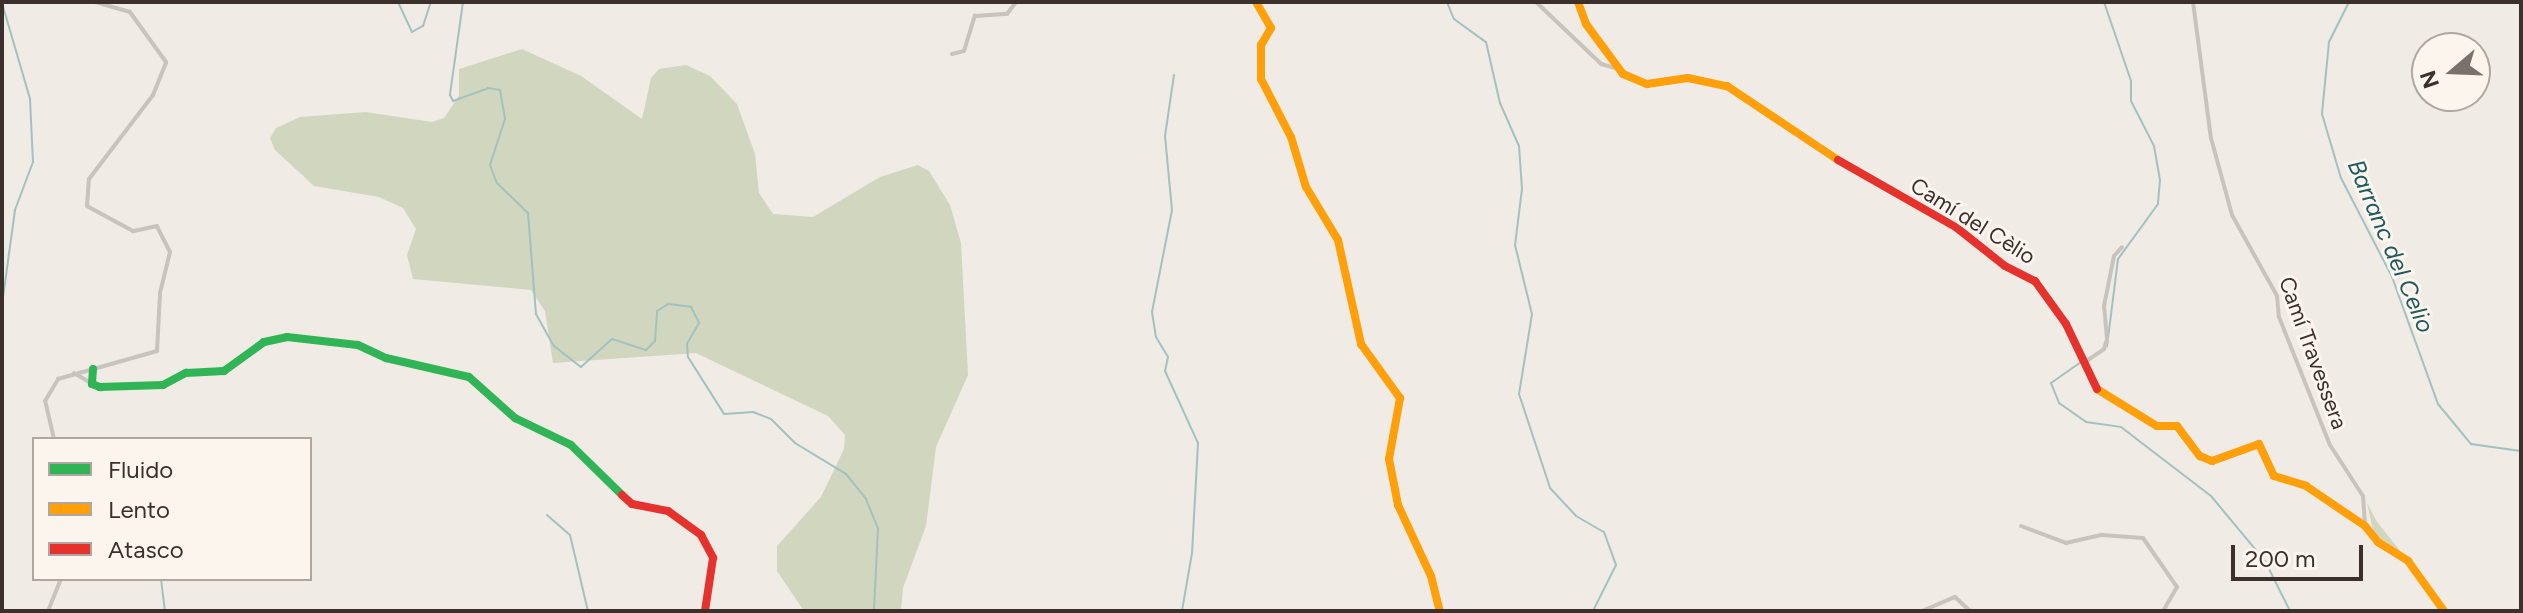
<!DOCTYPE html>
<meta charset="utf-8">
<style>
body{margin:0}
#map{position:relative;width:2523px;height:613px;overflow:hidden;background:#f0ebe5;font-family:Figtree,sans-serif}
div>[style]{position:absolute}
.green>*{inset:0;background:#d1d6bf}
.stream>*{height:2px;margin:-1px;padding:0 1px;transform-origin:1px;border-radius:1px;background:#a1c2c1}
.street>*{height:4px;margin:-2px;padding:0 2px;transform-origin:2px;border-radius:2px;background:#c9c3be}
.fast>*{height:8px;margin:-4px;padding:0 4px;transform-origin:4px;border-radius:4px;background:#30b455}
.slow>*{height:8px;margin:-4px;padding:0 4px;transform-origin:4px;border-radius:4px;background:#ff9f0a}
.jam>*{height:8px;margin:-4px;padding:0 4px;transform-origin:4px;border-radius:4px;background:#e5322d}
span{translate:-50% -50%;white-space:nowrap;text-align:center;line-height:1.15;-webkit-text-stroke:6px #fbf5ee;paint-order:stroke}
.street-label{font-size:22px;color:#3b302b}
.water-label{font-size:24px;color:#1f5a5e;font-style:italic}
.frame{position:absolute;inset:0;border:4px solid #3b302b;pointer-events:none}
.legend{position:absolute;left:32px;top:437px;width:280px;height:144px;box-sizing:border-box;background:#fbf5ee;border:2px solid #aea6a0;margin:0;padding:10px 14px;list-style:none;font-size:24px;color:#3b302b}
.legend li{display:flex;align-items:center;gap:16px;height:40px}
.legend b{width:40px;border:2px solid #aea6a0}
.north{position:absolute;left:2411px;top:32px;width:80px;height:80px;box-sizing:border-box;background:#fbf5ee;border:2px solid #aea6a0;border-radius:50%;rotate:251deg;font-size:22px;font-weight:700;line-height:32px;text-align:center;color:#3b302b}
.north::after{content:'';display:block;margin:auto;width:28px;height:36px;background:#7a716c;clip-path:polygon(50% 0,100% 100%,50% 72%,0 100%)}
.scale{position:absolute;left:2231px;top:545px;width:132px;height:36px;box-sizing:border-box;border:4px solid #3b302b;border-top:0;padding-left:10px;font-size:24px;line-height:28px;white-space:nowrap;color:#3b302b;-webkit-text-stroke:6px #fbf5ee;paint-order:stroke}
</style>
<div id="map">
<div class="green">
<i style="clip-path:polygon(522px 49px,581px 76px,642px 119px,651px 78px,659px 69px,686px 65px,710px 76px,737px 104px,755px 154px,759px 193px,773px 214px,813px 217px,880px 177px,918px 165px,929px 171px,950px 205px,961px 243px,968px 375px,936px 447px,926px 526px,903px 588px,901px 611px,804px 611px,777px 571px,777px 546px,821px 497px,844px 449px,845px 435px,828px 416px,696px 353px,553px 363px,545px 311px,531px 290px,413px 279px,407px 255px,416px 229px,403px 208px,379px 197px,314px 186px,275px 150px,270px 138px,276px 128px,300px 117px,366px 112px,432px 122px,444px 118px,459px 96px,459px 69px)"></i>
<i style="clip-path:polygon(2367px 503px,2377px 522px,2401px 552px,2374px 534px)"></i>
</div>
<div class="stream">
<i style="left:398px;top:2px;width:33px;rotate:65deg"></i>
<i style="left:412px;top:32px;width:13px;rotate:-29deg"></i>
<i style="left:423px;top:26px;width:25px;rotate:-72deg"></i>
<i style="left:463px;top:2px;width:94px;rotate:98deg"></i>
<i style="left:450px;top:95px;width:7px;rotate:63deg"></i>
<i style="left:453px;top:101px;width:37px;rotate:-20deg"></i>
<i style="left:488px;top:88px;width:12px;rotate:9deg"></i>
<i style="left:500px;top:90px;width:29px;rotate:80deg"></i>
<i style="left:505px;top:119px;width:48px;rotate:108.1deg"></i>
<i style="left:490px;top:165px;width:19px;rotate:69deg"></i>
<i style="left:497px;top:183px;width:43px;rotate:44.1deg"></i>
<i style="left:528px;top:213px;width:101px;rotate:85.5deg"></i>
<i style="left:536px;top:314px;width:37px;rotate:61deg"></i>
<i style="left:554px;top:346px;width:34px;rotate:38deg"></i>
<i style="left:581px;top:367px;width:42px;rotate:-42.1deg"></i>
<i style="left:612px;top:339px;width:36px;rotate:18deg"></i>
<i style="left:646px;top:350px;width:13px;rotate:-45deg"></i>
<i style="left:655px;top:341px;width:30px;rotate:-86deg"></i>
<i style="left:657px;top:311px;width:13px;rotate:-32deg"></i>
<i style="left:668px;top:304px;width:23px;rotate:7deg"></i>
<i style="left:691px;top:307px;width:18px;rotate:63deg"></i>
<i style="left:699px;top:323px;width:24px;rotate:120deg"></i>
<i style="left:687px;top:344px;width:13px;rotate:86deg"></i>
<i style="left:688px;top:357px;width:67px;rotate:57.7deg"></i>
<i style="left:724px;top:414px;width:29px;rotate:-4deg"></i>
<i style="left:753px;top:412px;width:19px;rotate:21deg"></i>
<i style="left:771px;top:419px;width:34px;rotate:45deg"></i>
<i style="left:795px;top:443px;width:60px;rotate:31.3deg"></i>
<i style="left:846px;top:474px;width:32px;rotate:51deg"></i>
<i style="left:866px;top:499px;width:31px;rotate:68deg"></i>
<i style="left:878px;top:528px;width:83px;rotate:92.8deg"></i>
<i style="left:1447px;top:2px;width:18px;rotate:68deg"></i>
<i style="left:1454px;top:19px;width:39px;rotate:36deg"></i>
<i style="left:1486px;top:42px;width:63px;rotate:77.1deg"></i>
<i style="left:1500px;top:103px;width:47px;rotate:66.2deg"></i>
<i style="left:1519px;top:146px;width:43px;rotate:86deg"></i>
<i style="left:1522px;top:189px;width:56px;rotate:97.1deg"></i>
<i style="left:1515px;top:245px;width:71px;rotate:76.2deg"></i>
<i style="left:1532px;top:314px;width:81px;rotate:99.2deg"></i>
<i style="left:1519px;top:394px;width:99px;rotate:71.7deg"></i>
<i style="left:1550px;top:488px;width:38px;rotate:47deg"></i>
<i style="left:1576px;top:516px;width:32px;rotate:30deg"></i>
<i style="left:1604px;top:532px;width:35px;rotate:70deg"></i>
<i style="left:1616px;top:565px;width:51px;rotate:116.6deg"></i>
<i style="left:2104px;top:2px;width:83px;rotate:71.1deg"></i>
<i style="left:2131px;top:81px;width:20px;rotate:90deg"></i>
<i style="left:2131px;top:101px;width:51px;rotate:62.9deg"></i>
<i style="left:2154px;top:146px;width:35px;rotate:80deg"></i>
<i style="left:2160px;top:180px;width:24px;rotate:95deg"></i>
<i style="left:2158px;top:204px;width:68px;rotate:126deg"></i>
<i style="left:2118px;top:259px;width:88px;rotate:97.2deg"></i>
<i style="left:2349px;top:2px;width:45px;rotate:116.6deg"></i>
<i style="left:2329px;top:42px;width:72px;rotate:95.6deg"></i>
<i style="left:2322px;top:114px;width:67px;rotate:73.5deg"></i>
<i style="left:2341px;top:178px;width:111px;rotate:62.7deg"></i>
<i style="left:2392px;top:277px;width:135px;rotate:70.1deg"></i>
<i style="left:2438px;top:404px;width:52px;rotate:50.5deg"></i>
<i style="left:2471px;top:444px;width:50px;rotate:8deg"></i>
<i style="left:2px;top:3px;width:100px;rotate:73.7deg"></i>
<i style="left:30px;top:99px;width:63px;rotate:87.3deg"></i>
<i style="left:33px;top:162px;width:51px;rotate:110.6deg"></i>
<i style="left:15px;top:210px;width:96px;rotate:97.8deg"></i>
<i style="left:1174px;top:75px;width:62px;rotate:98.4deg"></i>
<i style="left:1165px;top:136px;width:74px;rotate:84.6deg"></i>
<i style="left:1172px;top:210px;width:104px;rotate:101.1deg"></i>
<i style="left:1152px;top:312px;width:25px;rotate:81deg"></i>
<i style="left:1156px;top:337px;width:23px;rotate:59deg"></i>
<i style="left:1168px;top:357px;width:14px;rotate:102deg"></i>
<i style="left:1165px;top:371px;width:79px;rotate:65.4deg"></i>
<i style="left:1198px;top:443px;width:110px;rotate:93.1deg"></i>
<i style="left:1192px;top:553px;width:59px;rotate:99.8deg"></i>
<i style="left:2081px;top:362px;width:37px;rotate:145deg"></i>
<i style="left:2051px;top:383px;width:22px;rotate:68deg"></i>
<i style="left:2059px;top:403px;width:33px;rotate:35deg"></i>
<i style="left:2086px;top:422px;width:35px;rotate:8deg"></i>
<i style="left:2121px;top:427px;width:113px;rotate:37.5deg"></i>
<i style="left:2211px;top:496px;width:85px;rotate:50.3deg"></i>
<i style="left:2265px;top:561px;width:56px;rotate:63.4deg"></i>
<i style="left:2px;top:388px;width:1px;rotate:90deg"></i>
<i style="left:547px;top:515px;width:30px;rotate:41deg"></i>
<i style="left:570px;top:535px;width:78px;rotate:76.7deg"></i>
<i style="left:161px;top:579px;width:32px;rotate:83deg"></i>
</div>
<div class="street">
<i style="left:1536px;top:2px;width:90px;rotate:43.6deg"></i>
<i style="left:1601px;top:64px;width:15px;rotate:16deg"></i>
<i style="left:2193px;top:2px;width:137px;rotate:82.5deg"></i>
<i style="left:2211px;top:138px;width:80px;rotate:74.7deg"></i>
<i style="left:2232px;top:215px;width:93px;rotate:60.9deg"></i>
<i style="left:2277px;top:296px;width:21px;rotate:85deg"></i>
<i style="left:2279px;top:317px;width:138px;rotate:68.3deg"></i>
<i style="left:2330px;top:445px;width:61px;rotate:57.1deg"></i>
<i style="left:2363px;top:496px;width:30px;rotate:86deg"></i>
<i style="left:952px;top:54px;width:12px;rotate:-14deg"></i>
<i style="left:964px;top:51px;width:37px;rotate:-73deg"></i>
<i style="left:975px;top:16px;width:32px;rotate:-4deg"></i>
<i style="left:1007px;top:14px;width:15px;rotate:-53deg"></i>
<i style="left:2085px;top:362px;width:23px;rotate:-34deg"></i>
<i style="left:2104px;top:349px;width:10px;rotate:-73deg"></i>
<i style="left:2107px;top:339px;width:33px;rotate:-95deg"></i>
<i style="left:2104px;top:306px;width:51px;rotate:-78.7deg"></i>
<i style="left:2114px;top:256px;width:12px;rotate:-48deg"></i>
<i style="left:74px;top:373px;width:21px;rotate:31deg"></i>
<i style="left:54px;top:439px;width:39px;rotate:-103deg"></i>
<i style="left:45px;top:401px;width:26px;rotate:-59deg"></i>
<i style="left:58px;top:379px;width:103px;rotate:-15.8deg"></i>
<i style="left:157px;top:351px;width:58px;rotate:-87deg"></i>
<i style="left:160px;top:293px;width:42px;rotate:-76.3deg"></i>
<i style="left:170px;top:252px;width:29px;rotate:-117deg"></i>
<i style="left:157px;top:226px;width:25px;rotate:168deg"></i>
<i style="left:133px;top:231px;width:52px;rotate:-151.5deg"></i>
<i style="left:87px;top:206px;width:27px;rotate:-86deg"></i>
<i style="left:89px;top:179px;width:106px;rotate:-52.7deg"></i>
<i style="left:153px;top:95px;width:35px;rotate:-68deg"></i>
<i style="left:166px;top:62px;width:62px;rotate:-125.8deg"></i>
<i style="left:130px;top:12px;width:37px;rotate:-164deg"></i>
<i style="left:2021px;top:526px;width:48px;rotate:20.7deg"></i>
<i style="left:2066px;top:543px;width:37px;rotate:-13deg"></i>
<i style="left:2102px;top:535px;width:41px;rotate:4.2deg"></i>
<i style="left:2143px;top:538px;width:60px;rotate:55.2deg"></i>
<i style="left:2177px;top:587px;width:28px;rotate:120deg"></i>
<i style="left:48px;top:611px;width:35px;rotate:-68deg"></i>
<i style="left:1922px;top:611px;width:36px;rotate:-23deg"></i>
<i style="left:1955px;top:597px;width:21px;rotate:43deg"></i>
</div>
<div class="fast">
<i style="left:93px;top:369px;width:15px;rotate:94deg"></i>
<i style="left:92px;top:384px;width:9px;rotate:21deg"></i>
<i style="left:100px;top:387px;width:63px;rotate:-1.8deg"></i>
<i style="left:163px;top:385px;width:26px;rotate:-28deg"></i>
<i style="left:186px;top:373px;width:38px;rotate:-3deg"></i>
<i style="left:224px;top:371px;width:49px;rotate:-35.9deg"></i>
<i style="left:264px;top:342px;width:24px;rotate:-12deg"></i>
<i style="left:287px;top:337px;width:71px;rotate:6.4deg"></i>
<i style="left:358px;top:345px;width:31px;rotate:25deg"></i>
<i style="left:386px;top:358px;width:85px;rotate:12.9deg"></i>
<i style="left:469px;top:377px;width:62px;rotate:41.7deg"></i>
<i style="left:515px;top:418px;width:62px;rotate:25.7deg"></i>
<i style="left:571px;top:445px;width:71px;rotate:44.4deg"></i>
</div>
<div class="slow">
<i style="left:1256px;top:2px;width:30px;rotate:60deg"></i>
<i style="left:1271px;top:28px;width:20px;rotate:120deg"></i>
<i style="left:1261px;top:45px;width:34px;rotate:90deg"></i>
<i style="left:1261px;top:79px;width:65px;rotate:62.7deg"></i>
<i style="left:1291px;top:137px;width:52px;rotate:73.3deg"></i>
<i style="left:1306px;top:187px;width:62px;rotate:58.9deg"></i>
<i style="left:1338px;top:240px;width:107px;rotate:77.5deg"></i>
<i style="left:1361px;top:344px;width:67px;rotate:54.2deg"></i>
<i style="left:1400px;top:398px;width:62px;rotate:100.2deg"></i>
<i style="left:1389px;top:459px;width:47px;rotate:78.9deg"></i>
<i style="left:1398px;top:505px;width:78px;rotate:65.1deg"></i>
<i style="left:1431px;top:576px;width:36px;rotate:76deg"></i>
<i style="left:1578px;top:2px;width:23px;rotate:70deg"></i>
<i style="left:1586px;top:24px;width:62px;rotate:53.5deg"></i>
<i style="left:1623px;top:74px;width:26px;rotate:23deg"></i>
<i style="left:1647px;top:84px;width:41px;rotate:-8.3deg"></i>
<i style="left:1688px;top:78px;width:40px;rotate:12deg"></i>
<i style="left:1727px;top:86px;width:133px;rotate:33.7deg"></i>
<i style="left:2097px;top:389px;width:70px;rotate:31.7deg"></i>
<i style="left:2157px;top:426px;width:20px"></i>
<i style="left:2177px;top:426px;width:38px;rotate:53deg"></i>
<i style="left:2200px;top:456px;width:13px;rotate:23deg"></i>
<i style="left:2212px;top:461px;width:50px;rotate:-19.9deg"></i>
<i style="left:2259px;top:444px;width:35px;rotate:65deg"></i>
<i style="left:2274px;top:476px;width:34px;rotate:17deg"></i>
<i style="left:2306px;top:486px;width:71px;rotate:34.1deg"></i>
<i style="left:2365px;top:526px;width:21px;rotate:51deg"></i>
<i style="left:2378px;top:542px;width:36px;rotate:32deg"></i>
<i style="left:2408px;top:561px;width:62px;rotate:54.2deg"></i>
</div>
<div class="jam">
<i style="left:1838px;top:160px;width:137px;rotate:29.7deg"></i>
<i style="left:1957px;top:228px;width:61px;rotate:38.4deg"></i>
<i style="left:2005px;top:266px;width:34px;rotate:27deg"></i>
<i style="left:2035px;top:281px;width:53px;rotate:54.2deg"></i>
<i style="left:2066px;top:324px;width:72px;rotate:64.5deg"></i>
<i style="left:622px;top:495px;width:13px;rotate:42deg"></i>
<i style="left:632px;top:504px;width:37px;rotate:11deg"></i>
<i style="left:668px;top:511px;width:41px;rotate:36deg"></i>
<i style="left:701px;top:535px;width:26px;rotate:62deg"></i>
<i style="left:713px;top:558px;width:54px;rotate:98.6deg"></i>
</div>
<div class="street-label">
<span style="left:1973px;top:221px;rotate:32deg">Camí del Cèlio</span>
<span style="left:2313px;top:353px;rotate:70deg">Camí Travessera</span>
</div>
<div class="water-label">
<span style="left:2391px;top:246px;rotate:67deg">Barranc del Celio</span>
</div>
<div class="frame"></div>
<ul class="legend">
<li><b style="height:10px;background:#30b455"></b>Fluido</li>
<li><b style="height:10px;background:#ff9f0a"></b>Lento</li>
<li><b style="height:10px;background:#e5322d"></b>Atasco</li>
</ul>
<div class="north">N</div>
<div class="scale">200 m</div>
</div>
